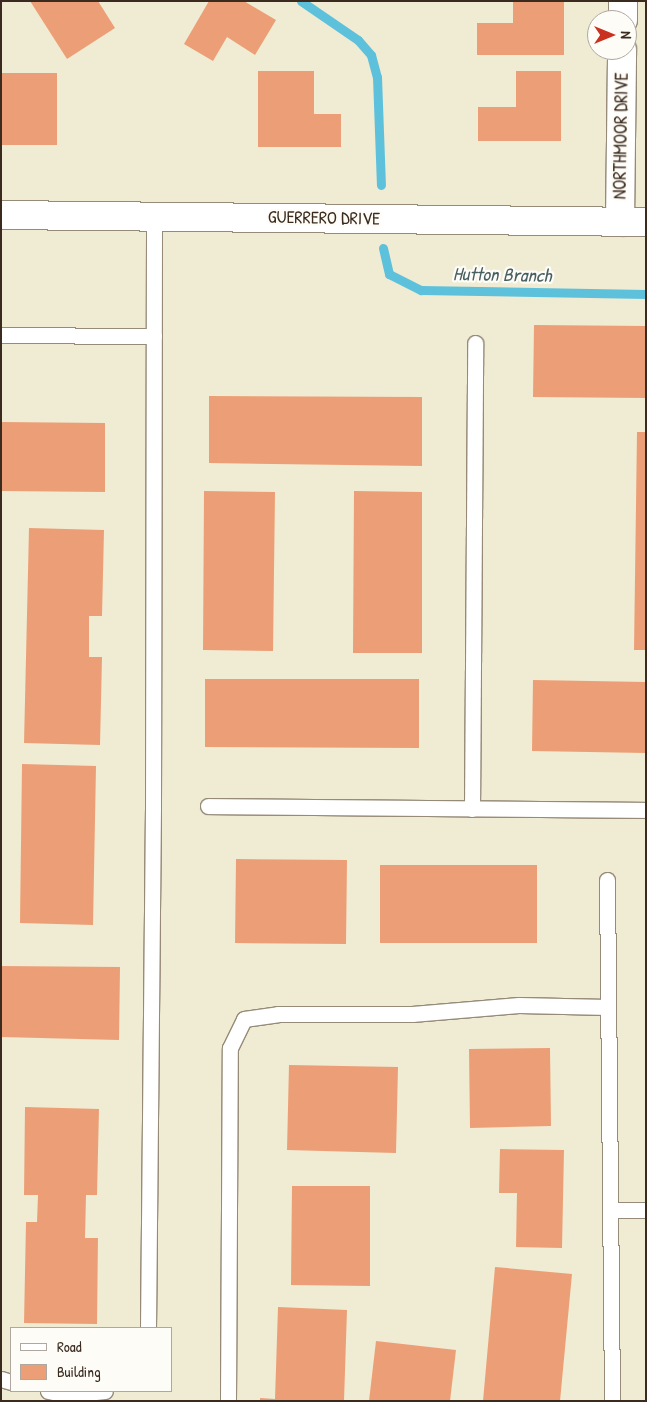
<!DOCTYPE html>
<style>
body{margin:0}
#map{position:relative;width:647px;height:1402px;overflow:hidden;background:#f0ebd3;font-family:"Patrick Hand",sans-serif}
div>[style]{position:absolute}
.stream>*{height:9px;margin:-4.5px;padding:0 4.5px;transform-origin:4.5px;border-radius:4.5px;background:#5ec1dc}
.building>*{inset:0;background:#ec9f76}
.roads{filter:drop-shadow(1px 0 #968a78) drop-shadow(-1px 0 #968a78) drop-shadow(0 1px #968a78) drop-shadow(0 -1px #968a78)}
.service>*{height:15px;margin:-7.5px;padding:0 7.5px;transform-origin:7.5px;border-radius:7.5px;background:#fff}
.minor>*{height:28px;margin:-14px;padding:0 14px;transform-origin:14px;border-radius:14px;background:#fff}
span{translate:-50% -50%;white-space:nowrap;text-align:center;line-height:1.15;-webkit-text-stroke:4.5px #fdfcf7;paint-order:stroke}
.street-label{font-size:18px;color:#3b2a1e}
.water-label{font-size:19px;color:#475f60;font-style:italic}
.frame{position:absolute;inset:0;border:2px solid #3b2a1e;pointer-events:none}
.legend{position:absolute;left:10px;top:1327px;width:162px;height:65px;box-sizing:border-box;background:#fdfcf7;border:1px solid #afa8a0;margin:0;padding:6px 9px;list-style:none;font-size:15px;color:#3b2a1e}
.legend li{display:flex;align-items:center;gap:10px;height:25px}
.legend b{width:25px;border:1px solid #afa8a0}
.north{position:absolute;left:587px;top:10px;width:50px;height:50px;box-sizing:border-box;background:#fdfcf7;border:1px solid #afa8a0;border-radius:50%;rotate:90deg;font-size:14px;font-weight:700;line-height:20px;text-align:center;color:#3b2a1e}
.north::after{content:'';display:block;margin:auto;width:18px;height:22px;background:#c8321e;clip-path:polygon(50% 0,100% 100%,50% 72%,0 100%)}
</style>
<div id="map">
<div class="stream">
<i style="left:301px;top:1px;width:69px;rotate:34.4deg"></i>
<i style="left:358px;top:40px;width:20px;rotate:49deg"></i>
<i style="left:371px;top:55px;width:23px;rotate:75deg"></i>
<i style="left:377px;top:77px;width:108px;rotate:87.9deg"></i>
<i style="left:383px;top:248px;width:27px;rotate:77deg"></i>
<i style="left:389px;top:274px;width:36px;rotate:27deg"></i>
<i style="left:421px;top:290px;width:225px;rotate:1deg"></i>
</div>
<div class="building">
<i style="clip-path:polygon(30px 1px,98px 1px,115px 28px,67px 59px)"></i>
<i style="clip-path:polygon(209px 1px,244px 1px,276px 20px,255px 55px,227px 37px,213px 61px,184px 44px)"></i>
<i style="clip-path:polygon(513px 1px,564px 1px,564px 55px,477px 55px,477px 23px,513px 23px)"></i>
<i style="clip-path:polygon(258px 71px,314px 71px,314px 114px,341px 114px,341px 147px,258px 147px)"></i>
<i style="clip-path:polygon(516px 71px,561px 71px,561px 141px,478px 141px,478px 107px,516px 107px)"></i>
<i style="clip-path:polygon(1px 73px,57px 73px,57px 145px,1px 145px)"></i>
<i style="clip-path:polygon(534px 325px,646px 326px,646px 398px,533px 397px)"></i>
<i style="clip-path:polygon(209px 396px,422px 397px,422px 466px,209px 463px)"></i>
<i style="clip-path:polygon(1px 422px,105px 423px,105px 492px,1px 491px)"></i>
<i style="clip-path:polygon(637px 432px,646px 432px,646px 650px,634px 650px)"></i>
<i style="clip-path:polygon(204px 491px,275px 492px,273px 651px,203px 650px)"></i>
<i style="clip-path:polygon(354px 491px,422px 492px,422px 653px,353px 653px)"></i>
<i style="clip-path:polygon(29px 528px,104px 530px,102px 616px,89px 616px,89px 657px,102px 657px,100px 745px,24px 743px)"></i>
<i style="clip-path:polygon(205px 679px,419px 679px,419px 748px,205px 747px)"></i>
<i style="clip-path:polygon(533px 680px,646px 682px,646px 753px,532px 751px)"></i>
<i style="clip-path:polygon(22px 764px,96px 766px,93px 925px,20px 923px)"></i>
<i style="clip-path:polygon(236px 859px,347px 860px,346px 944px,235px 943px)"></i>
<i style="clip-path:polygon(380px 865px,537px 865px,537px 943px,380px 943px)"></i>
<i style="clip-path:polygon(1px 966px,120px 967px,119px 1040px,1px 1037px)"></i>
<i style="clip-path:polygon(550px 1048px,551px 1126px,470px 1128px,469px 1049px)"></i>
<i style="clip-path:polygon(289px 1065px,398px 1067px,396px 1153px,287px 1150px)"></i>
<i style="clip-path:polygon(25px 1107px,99px 1109px,97px 1195px,86px 1195px,85px 1238px,98px 1238px,97px 1324px,24px 1323px,26px 1222px,37px 1222px,38px 1195px,24px 1195px)"></i>
<i style="clip-path:polygon(500px 1149px,564px 1150px,562px 1248px,516px 1247px,517px 1193px,499px 1193px)"></i>
<i style="clip-path:polygon(292px 1186px,370px 1186px,370px 1286px,291px 1285px)"></i>
<i style="clip-path:polygon(495px 1267px,572px 1274px,560px 1401px,483px 1401px)"></i>
<i style="clip-path:polygon(278px 1307px,347px 1310px,344px 1401px,260px 1401px,260px 1398px,275px 1399px)"></i>
<i style="clip-path:polygon(376px 1341px,456px 1350px,450px 1401px,369px 1401px)"></i>
</div>
<div class="roads">
<div class="service">
<i style="left:1px;top:335px;width:153px;rotate:0.4deg"></i>
<i style="left:208px;top:806px;width:438px;rotate:0.5deg"></i>
<i style="left:472px;top:809px;width:466px;rotate:-89.6deg"></i>
<i style="left:607px;top:880px;width:521px;rotate:89.45deg"></i>
<i style="left:610px;top:1210px;width:36px"></i>
<i style="left:148px;top:1328px;width:519px;rotate:-89.45deg"></i>
<i style="left:153px;top:809px;width:593px;rotate:-89.9deg"></i>
<i style="left:1px;top:1379px;width:10px;rotate:17deg"></i>
<i style="left:48px;top:1391px;width:19px;rotate:12deg"></i>
<i style="left:67px;top:1395px;width:38px;rotate:-6deg"></i>
<i style="left:228px;top:1401px;width:353px;rotate:-89.7deg"></i>
<i style="left:230px;top:1048px;width:32px;rotate:-64deg"></i>
<i style="left:244px;top:1019px;width:34px;rotate:-8deg"></i>
<i style="left:278px;top:1014px;width:134px"></i>
<i style="left:412px;top:1014px;width:107px;rotate:-4.8deg"></i>
<i style="left:519px;top:1005px;width:89px;rotate:1.3deg"></i>
</div>
<div class="minor">
<i style="left:623px;top:20px;width:19px;rotate:-90deg"></i>
<i style="left:1px;top:215px;width:645px;rotate:0.62deg"></i>
<i style="left:620px;top:222px;width:172px;rotate:-89.3deg"></i>
</div>
</div>
<div class="street-label">
<span style="left:621px;top:136px;rotate:-89deg">NORTHMOOR DRIVE</span>
<span style="left:324px;top:218px;rotate:1deg">GUERRERO DRIVE</span>
</div>
<div class="water-label">
<span style="left:502px;top:275px;rotate:1deg">Hutton Branch</span>
</div>
<div class="frame"></div>
<ul class="legend">
<li><b style="height:6px;background:#fff"></b>Road</li>
<li><b style="height:14px;background:#ec9f76"></b>Building</li>
</ul>
<div class="north">N</div>
</div>
